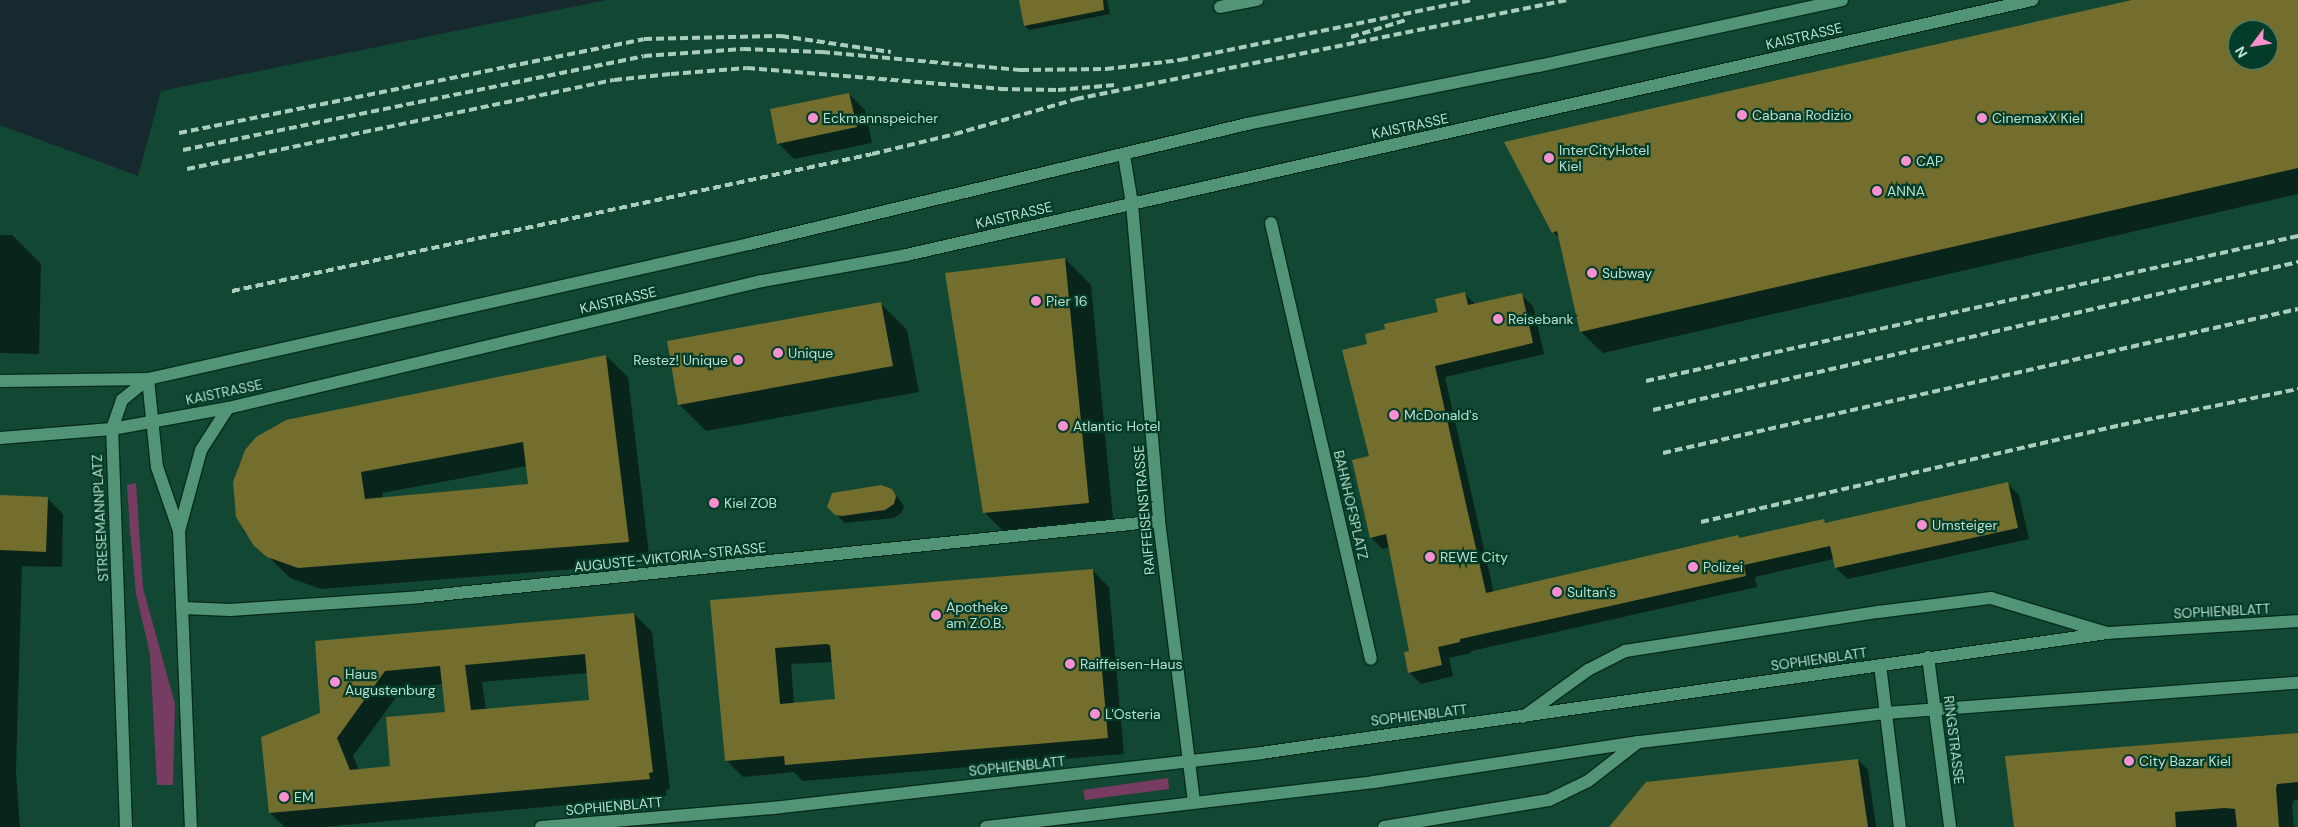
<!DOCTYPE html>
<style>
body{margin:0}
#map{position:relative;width:2298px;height:827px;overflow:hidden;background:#124733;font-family:"DM Sans",sans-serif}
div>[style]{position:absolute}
.green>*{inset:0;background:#773c61}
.water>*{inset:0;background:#16292f}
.shadow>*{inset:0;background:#0007}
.building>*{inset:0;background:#736d2e}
.roads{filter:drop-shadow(1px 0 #062b1d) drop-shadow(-1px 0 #062b1d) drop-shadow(0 1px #062b1d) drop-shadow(0 -1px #062b1d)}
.street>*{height:12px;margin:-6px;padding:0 6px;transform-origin:6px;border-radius:6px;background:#519476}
.secondary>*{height:12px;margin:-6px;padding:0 6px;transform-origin:6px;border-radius:6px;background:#519476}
.rail>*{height:4px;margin-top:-2px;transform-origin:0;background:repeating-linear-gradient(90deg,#aacdbc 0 8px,transparent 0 12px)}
.dots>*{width:14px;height:14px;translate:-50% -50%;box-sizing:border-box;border:2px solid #033d29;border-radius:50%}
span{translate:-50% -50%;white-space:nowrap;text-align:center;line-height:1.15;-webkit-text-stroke:4.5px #033d29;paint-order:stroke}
.street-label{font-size:14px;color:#bedfce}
.poi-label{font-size:14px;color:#bedfce}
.left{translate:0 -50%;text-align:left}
.right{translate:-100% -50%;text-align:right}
.north{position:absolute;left:2228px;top:20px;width:50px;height:50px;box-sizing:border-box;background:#033d29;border:1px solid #4e7e6b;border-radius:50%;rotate:239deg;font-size:14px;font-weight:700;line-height:20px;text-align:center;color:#bedfce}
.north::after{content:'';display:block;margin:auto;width:18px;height:22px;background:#f690cf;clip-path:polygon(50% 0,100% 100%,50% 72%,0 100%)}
</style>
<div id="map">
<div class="green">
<i style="clip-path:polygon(136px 483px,143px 588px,175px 704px,173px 785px,157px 785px,150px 654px,136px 594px,130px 530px,127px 485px)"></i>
<i style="clip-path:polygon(1168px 778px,1169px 789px,1085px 800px,1083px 790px)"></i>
</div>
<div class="water">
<i style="clip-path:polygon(0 0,606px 0,161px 91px,138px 176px,0 125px)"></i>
</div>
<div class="shadow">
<i style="clip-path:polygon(1016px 0,1107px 0,1110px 14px,1029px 30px,1025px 26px,1020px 0)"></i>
<i style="clip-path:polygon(evenodd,2140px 0,2298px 0,2298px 194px,1603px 353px,1581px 332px,1560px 239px,1553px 232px,2140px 0,2238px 30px,2268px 30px,2268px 60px,2238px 60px,2238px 30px)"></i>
<i style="clip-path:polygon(849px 94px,865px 110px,872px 143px,794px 159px,778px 143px)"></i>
<i style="clip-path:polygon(0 235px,12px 235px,41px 264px,39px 354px,0 353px)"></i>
<i style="clip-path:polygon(1065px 259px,1091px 285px,1114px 529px,1010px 538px,984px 512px)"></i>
<i style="clip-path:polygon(1465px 294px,1476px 305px,1521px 295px,1533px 306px,1544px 354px,1445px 377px,1494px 593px,1738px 537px,1740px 539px,1824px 521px,1827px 524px,2008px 484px,2019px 495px,2029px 539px,1848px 579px,1836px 568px,1834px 559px,1755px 577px,1757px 587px,1471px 651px,1471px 653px,1449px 658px,1453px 676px,1421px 684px,1409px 672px,1410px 652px,1390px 547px,1382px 549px,1371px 537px,1369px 345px,1440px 313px)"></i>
<i style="clip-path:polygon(881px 304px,907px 330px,919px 392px,706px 431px,679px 404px)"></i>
<i style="clip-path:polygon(evenodd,606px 356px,628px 377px,650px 563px,321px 589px,290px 578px,244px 532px,234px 500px,238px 466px,246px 451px,271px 428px,286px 421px,606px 356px,527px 466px,530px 485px,383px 498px,382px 493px,527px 466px)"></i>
<i style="clip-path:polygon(892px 490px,904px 506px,902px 512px,894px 518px,845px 523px,828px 506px)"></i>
<i style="clip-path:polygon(0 496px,47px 498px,63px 514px,62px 567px,22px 566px,16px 772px,20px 827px,0 827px)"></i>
<i style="clip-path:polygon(evenodd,1092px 570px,1109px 587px,1124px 754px,803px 781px,794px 772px,743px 777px,726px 760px,712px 602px,1092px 570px,833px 662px,836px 700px,794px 704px,791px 664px,833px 662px)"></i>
<i style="clip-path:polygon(evenodd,634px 614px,652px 632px,670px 789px,666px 790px,666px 796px,323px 827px,285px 827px,270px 813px,322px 714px,316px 642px,634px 614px,588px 673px,591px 701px,486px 710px,482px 682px,588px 673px,634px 614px,443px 684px,447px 713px,392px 767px,359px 770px,353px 756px,403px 688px,443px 684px)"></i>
<i style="clip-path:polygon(2298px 733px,2298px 800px,2294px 800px,2292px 806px,2294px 827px,2016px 827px)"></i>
<i style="clip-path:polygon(1858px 760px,1868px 770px,1876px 827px,1611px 827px)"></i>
</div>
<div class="building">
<i style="clip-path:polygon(1019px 0,1103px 0,1104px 10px,1024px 26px)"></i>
<i style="clip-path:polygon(evenodd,2132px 0,2298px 0,2298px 168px,1580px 332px,1557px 231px,1552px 233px,1504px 142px,2132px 0,2238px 30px,2268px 30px,2268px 60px,2238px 60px,2238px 30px)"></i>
<i style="clip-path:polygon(849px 93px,857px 127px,777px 144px,770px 109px)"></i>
<i style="clip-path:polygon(1065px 258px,1089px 503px,983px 513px,945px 273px)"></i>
<i style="clip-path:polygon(1465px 292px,1468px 305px,1522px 293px,1533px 343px,1435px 366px,1486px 593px,1738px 535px,1739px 538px,1824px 519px,1825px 523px,2008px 482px,2018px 528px,1835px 568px,1830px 546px,1744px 565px,1746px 576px,1460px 639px,1460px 642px,1438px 647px,1442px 665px,1408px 673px,1404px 652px,1409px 651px,1386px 534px,1370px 538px,1352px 460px,1369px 456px,1342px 350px,1367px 344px,1365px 334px,1385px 329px,1384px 324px,1438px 312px,1435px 299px)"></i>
<i style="clip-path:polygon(881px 302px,893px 366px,678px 405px,667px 341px)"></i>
<i style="clip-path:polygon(evenodd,606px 355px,629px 542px,298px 568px,267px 557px,254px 546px,236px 517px,233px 482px,245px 450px,256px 437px,286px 420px,606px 355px,523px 442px,528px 484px,365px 499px,361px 472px,523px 442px)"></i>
<i style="clip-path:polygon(881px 485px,892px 489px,896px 496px,894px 504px,885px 510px,842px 516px,835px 515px,827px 507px,832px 493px)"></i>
<i style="clip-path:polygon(0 495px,48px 497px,46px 552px,0 550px)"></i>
<i style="clip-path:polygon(evenodd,1093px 569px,1108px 738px,785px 765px,784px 756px,725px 761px,710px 600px,1093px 569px,826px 644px,830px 645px,835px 699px,780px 704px,775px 648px,826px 644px)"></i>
<i style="clip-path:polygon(evenodd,634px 613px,653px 772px,649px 773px,650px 779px,269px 813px,261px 737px,320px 713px,315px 641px,634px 613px,585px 654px,589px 700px,471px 710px,465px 665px,585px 654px,634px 613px,440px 666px,445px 712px,386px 717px,390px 766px,350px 770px,337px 738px,385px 671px,440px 666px)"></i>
<i style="clip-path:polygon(2298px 733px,2298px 782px,2277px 784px,2276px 789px,2279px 827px,2237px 827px,2235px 809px,2225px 808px,2175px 812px,2176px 827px,2014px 827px,2005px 756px)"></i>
<i style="clip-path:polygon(1858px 759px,1868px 827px,1609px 827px,1646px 782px)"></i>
</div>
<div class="roads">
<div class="street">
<i style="left:1220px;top:7px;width:38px;rotate:-11deg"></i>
<i style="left:1124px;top:155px;width:50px;rotate:80.7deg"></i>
<i style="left:1132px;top:204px;width:318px;rotate:85.1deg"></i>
<i style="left:1159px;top:521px;width:283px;rotate:82.9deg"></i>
<i style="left:1271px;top:223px;width:447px;rotate:77.1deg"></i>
<i style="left:184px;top:608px;width:46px;rotate:2.5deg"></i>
<i style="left:230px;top:610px;width:189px;rotate:-3.9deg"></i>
<i style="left:419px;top:597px;width:744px;rotate:-5.86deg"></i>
<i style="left:1523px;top:717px;width:80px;rotate:-35.9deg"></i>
<i style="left:1588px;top:670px;width:42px;rotate:-27.2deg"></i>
<i style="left:1625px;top:651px;width:256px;rotate:-8.8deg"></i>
<i style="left:1878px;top:612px;width:114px;rotate:-7.1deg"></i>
<i style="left:1991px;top:598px;width:121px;rotate:16.8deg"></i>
<i style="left:986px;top:827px;width:391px;rotate:-6.6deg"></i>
<i style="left:1374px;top:782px;width:268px;rotate:-8.6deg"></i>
<i style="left:1639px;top:742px;width:248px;rotate:-6.7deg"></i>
<i style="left:1384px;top:827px;width:167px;rotate:-9.3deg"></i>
<i style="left:1549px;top:800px;width:43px;rotate:-26deg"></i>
<i style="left:1588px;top:781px;width:62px;rotate:-37.8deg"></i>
</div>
<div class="secondary">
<i style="left:148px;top:379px;width:88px;rotate:84.2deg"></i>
<i style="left:157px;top:467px;width:68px;rotate:71deg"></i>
<i style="left:179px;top:531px;width:296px;rotate:87.7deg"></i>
<i style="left:0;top:381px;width:148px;rotate:-0.8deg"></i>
<i style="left:148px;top:379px;width:616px;rotate:-12.66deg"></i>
<i style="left:749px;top:244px;width:512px;rotate:-13.55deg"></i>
<i style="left:1247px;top:124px;width:297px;rotate:-11.3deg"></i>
<i style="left:1538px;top:66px;width:311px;rotate:-12.2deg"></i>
<i style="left:0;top:438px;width:112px;rotate:-4.6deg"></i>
<i style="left:112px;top:429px;width:118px;rotate:-10.3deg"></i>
<i style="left:228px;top:408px;width:549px;rotate:-13.38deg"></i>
<i style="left:762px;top:281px;width:146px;rotate:-10.2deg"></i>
<i style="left:906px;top:255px;width:1155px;rotate:-12.76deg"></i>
<i style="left:179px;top:531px;width:84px;rotate:-74.8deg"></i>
<i style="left:201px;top:450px;width:50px;rotate:-57.3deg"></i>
<i style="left:1928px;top:657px;width:171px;rotate:82.6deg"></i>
<i style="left:1880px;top:665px;width:163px;rotate:83deg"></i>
<i style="left:1885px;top:713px;width:414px;rotate:-4.2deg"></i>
<i style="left:126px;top:827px;width:398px;rotate:-92deg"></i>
<i style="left:112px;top:429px;width:31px;rotate:-71deg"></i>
<i style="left:122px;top:400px;width:33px;rotate:-39deg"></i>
<i style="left:541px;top:827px;width:232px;rotate:-4.7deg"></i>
<i style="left:772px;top:808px;width:492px;rotate:-6.4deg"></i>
<i style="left:1261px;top:753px;width:854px;rotate:-8.07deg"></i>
<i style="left:2107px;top:633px;width:191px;rotate:-3.6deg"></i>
</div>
</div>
<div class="rail">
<i style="left:1351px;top:37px;width:58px;rotate:-17.2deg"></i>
<i style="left:179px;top:133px;width:474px;rotate:-11.4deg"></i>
<i style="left:644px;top:39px;width:137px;rotate:-1.3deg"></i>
<i style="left:781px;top:36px;width:111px;rotate:8.3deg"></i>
<i style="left:183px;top:150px;width:470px;rotate:-11.5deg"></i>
<i style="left:644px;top:56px;width:99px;rotate:-4deg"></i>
<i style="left:743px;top:49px;width:79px;rotate:2.2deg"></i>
<i style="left:822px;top:52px;width:200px;rotate:5.2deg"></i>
<i style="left:1021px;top:70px;width:85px;rotate:-0.7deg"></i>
<i style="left:1106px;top:69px;width:75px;rotate:-6.9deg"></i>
<i style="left:1180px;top:60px;width:298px;rotate:-11.6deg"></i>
<i style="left:187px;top:169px;width:436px;rotate:-11.8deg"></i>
<i style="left:614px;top:80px;width:57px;rotate:-6deg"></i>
<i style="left:671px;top:74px;width:76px;rotate:-4.5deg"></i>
<i style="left:747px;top:68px;width:254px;rotate:4.7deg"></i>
<i style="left:1000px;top:89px;width:58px;rotate:1deg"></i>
<i style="left:1058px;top:90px;width:57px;rotate:-5deg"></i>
<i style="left:232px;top:291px;width:654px;rotate:-12.08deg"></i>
<i style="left:872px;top:154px;width:85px;rotate:-13.5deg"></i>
<i style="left:955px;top:134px;width:126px;rotate:-16.1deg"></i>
<i style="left:1076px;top:99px;width:501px;rotate:-11.4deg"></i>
<i style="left:1646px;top:381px;width:668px;rotate:-12.54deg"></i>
<i style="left:1653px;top:410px;width:662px;rotate:-12.92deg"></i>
<i style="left:1663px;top:453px;width:651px;rotate:-12.78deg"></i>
<i style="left:1701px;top:522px;width:431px;rotate:-13deg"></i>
<i style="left:2121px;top:425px;width:181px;rotate:-11.5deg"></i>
</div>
<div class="dots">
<i style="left:1742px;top:115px;background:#f690cf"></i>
<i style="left:813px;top:118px;background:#f690cf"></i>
<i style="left:1982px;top:118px;background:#f690cf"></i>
<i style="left:1549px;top:158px;background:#f690cf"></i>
<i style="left:1906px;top:161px;background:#f690cf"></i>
<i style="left:1877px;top:191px;background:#f690cf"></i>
<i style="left:1592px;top:273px;background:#f690cf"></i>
<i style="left:1036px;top:301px;background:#f690cf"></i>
<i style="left:1498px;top:319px;background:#f690cf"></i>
<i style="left:778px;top:353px;background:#f690cf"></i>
<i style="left:738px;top:360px;background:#f690cf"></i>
<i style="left:1394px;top:415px;background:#f690cf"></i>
<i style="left:1063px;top:426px;background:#f690cf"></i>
<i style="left:714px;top:503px;background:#f690cf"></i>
<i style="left:1922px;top:525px;background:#f690cf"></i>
<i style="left:1430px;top:557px;background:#f690cf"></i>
<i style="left:1693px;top:567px;background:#f690cf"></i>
<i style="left:1557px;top:592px;background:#f690cf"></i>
<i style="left:936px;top:615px;background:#f690cf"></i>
<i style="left:1070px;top:664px;background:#f690cf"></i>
<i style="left:335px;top:682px;background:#f690cf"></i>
<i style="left:1095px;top:714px;background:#f690cf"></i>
<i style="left:2129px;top:761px;background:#f690cf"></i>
<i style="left:284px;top:797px;background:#f690cf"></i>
</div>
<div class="street-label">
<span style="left:1804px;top:36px;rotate:-13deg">KAISTRASSE</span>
<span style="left:1410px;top:126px;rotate:-12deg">KAISTRASSE</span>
<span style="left:1014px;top:215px;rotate:-13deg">KAISTRASSE</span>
<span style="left:618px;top:300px;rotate:-13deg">KAISTRASSE</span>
<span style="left:224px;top:392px;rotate:-12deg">KAISTRASSE</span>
<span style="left:1351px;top:505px;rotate:77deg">BAHNHOFSPLATZ</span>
<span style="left:1144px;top:510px;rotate:-95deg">RAIFFEISENSTRASSE</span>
<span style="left:100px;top:518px;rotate:-93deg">STRESEMANNPLATZ</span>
<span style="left:670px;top:557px;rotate:-6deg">AUGUSTE-VIKTORIA-STRASSE</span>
<span style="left:2222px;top:611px;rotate:-3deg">SOPHIENBLATT</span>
<span style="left:1819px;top:659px;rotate:-8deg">SOPHIENBLATT</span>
<span style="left:1419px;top:715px;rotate:-7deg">SOPHIENBLATT</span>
<span style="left:1954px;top:740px;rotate:83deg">RINGSTRASSE</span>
<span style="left:1017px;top:766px;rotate:-6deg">SOPHIENBLATT</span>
<span style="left:614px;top:806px;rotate:-5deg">SOPHIENBLATT</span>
</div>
<div class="poi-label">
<span class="left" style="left:1752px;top:115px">Cabana Rodizio</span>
<span class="left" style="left:823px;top:118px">Eckmannspeicher</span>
<span class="left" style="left:1992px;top:118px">CinemaxX Kiel</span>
<span class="left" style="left:1559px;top:158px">InterCityHotel<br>Kiel</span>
<span class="left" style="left:1916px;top:161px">CAP</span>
<span class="left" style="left:1887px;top:191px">ANNA</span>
<span class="left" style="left:1602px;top:273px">Subway</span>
<span class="left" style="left:1046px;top:301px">Pier 16</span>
<span class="left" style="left:1508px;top:319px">Reisebank</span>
<span class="left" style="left:788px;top:353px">Unique</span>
<span class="right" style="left:728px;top:360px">Restez! Unique</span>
<span class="left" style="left:1404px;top:415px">McDonald's</span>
<span class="left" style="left:1073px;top:426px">Atlantic Hotel</span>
<span class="left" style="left:724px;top:503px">Kiel ZOB</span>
<span class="left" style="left:1932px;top:525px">Umsteiger</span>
<span class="left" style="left:1440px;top:557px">REWE City</span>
<span class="left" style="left:1703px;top:567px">Polizei</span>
<span class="left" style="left:1567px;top:592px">Sultan's</span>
<span class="left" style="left:946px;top:615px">Apotheke<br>am Z.O.B.</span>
<span class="left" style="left:1080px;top:664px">Raiffeisen-Haus</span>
<span class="left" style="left:345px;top:682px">Haus<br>Augustenburg</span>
<span class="left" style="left:1105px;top:714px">L'Osteria</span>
<span class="left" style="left:2139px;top:761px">City Bazar Kiel</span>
<span class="left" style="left:294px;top:797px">EM</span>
</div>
<div class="north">N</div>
</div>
